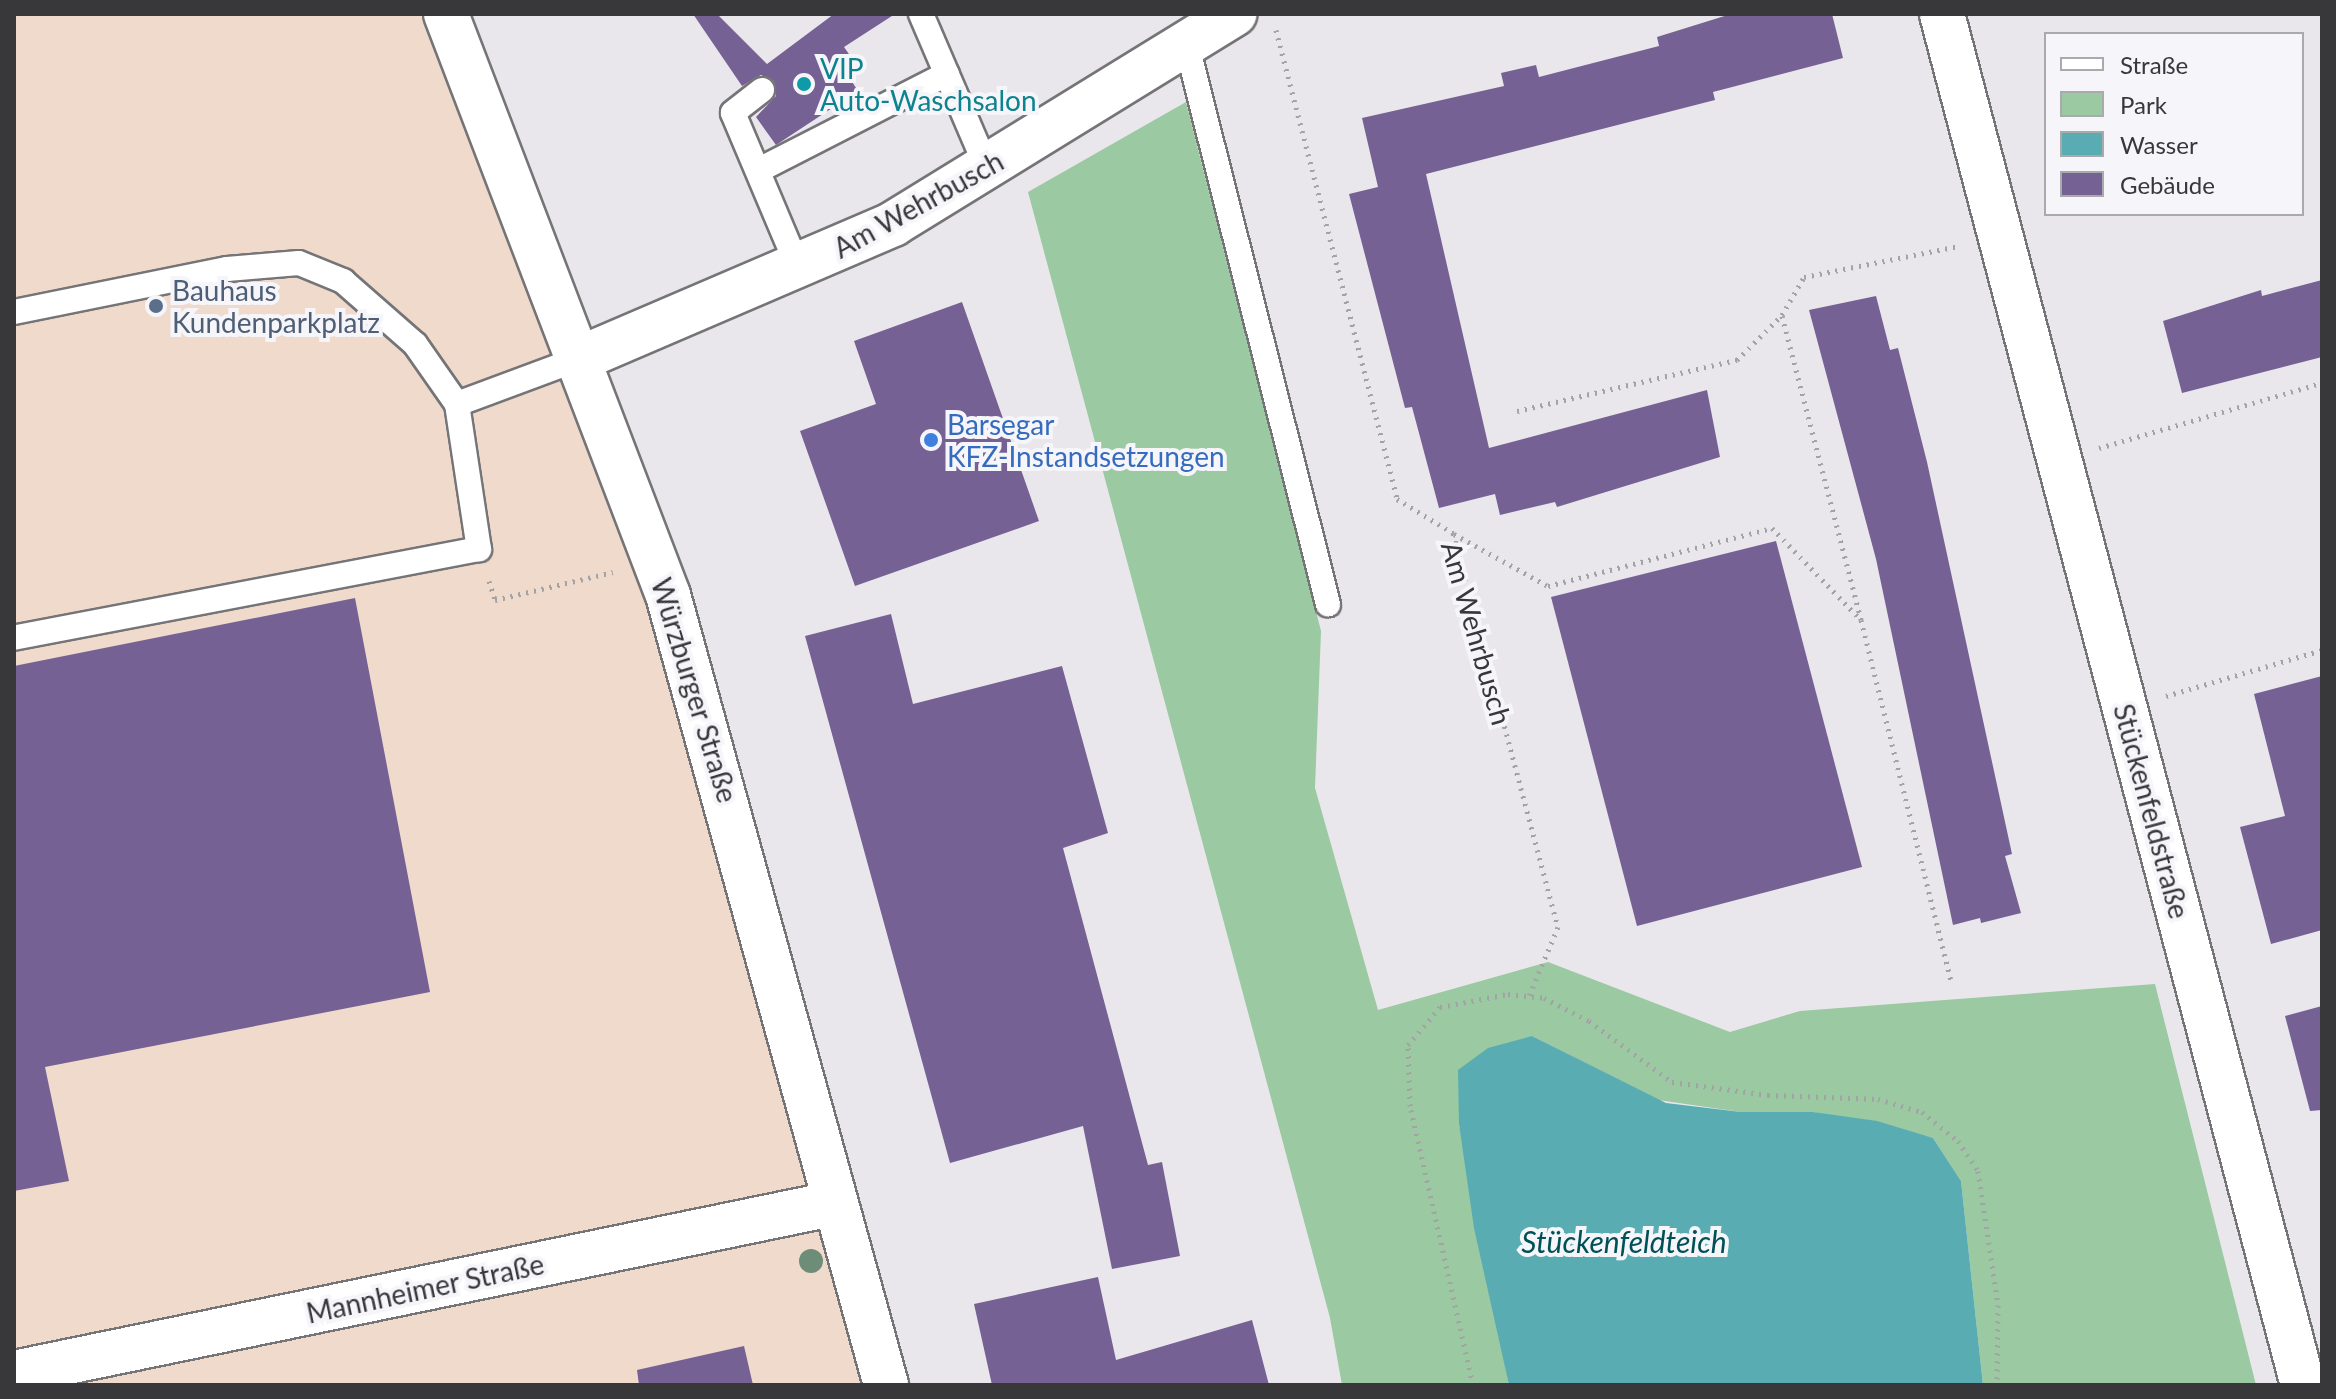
<!DOCTYPE html>
<meta charset="utf-8">
<style>
body{margin:0}
#map{position:relative;width:2336px;height:1399px;overflow:hidden;background:#e9e7eb;font-family:Lato,sans-serif}
div>[style]{position:absolute}
.commercial>*{inset:0;background:#efdacc}
.green>*{inset:0;background:#9ac9a2}
.water>*{inset:0;background:#59adb2}
.building>*{inset:0;background:#766194}
.path>*{height:5px;margin-top:-2.5px;transform-origin:0;background:repeating-linear-gradient(90deg,#a3a2a5 0 2px,transparent 0 8px)}
.roads{filter:drop-shadow(2px 0 #757477) drop-shadow(-2px 0 #757477) drop-shadow(0 2px #757477) drop-shadow(0 -2px #757477)}
.service>*{height:24px;margin:-12px;padding:0 12px;transform-origin:12px;border-radius:12px;background:#fff}
.minor>*{height:44px;margin:-22px;padding:0 22px;transform-origin:22px;border-radius:22px;background:#fff}
.trees>*{width:24px;height:24px;margin:-12px;border-radius:50%;background:#6d8d79}
.dots>*{width:22px;height:22px;translate:-50% -50%;box-sizing:border-box;border:4px solid #f6f5f9;border-radius:50%}
span{translate:-50% -50%;white-space:nowrap;text-align:center;line-height:1.15;-webkit-text-stroke:8px #f6f5f9;paint-order:stroke}
.culture-label{font-size:28px;color:#0d838f}
.left{translate:0 -50%;text-align:left}
.street-label{font-size:28px;color:#383739}
.service-label{font-size:28px;color:#4e5e75}
.shop-label{font-size:28px;color:#366cbe}
.water-label{font-size:30px;color:#005155;font-style:italic}
.frame{position:absolute;inset:0;border:16px solid #383739;pointer-events:none}
.legend{position:absolute;left:2044px;top:32px;width:260px;height:184px;box-sizing:border-box;background:#f6f5f9;border:2px solid #aaa9ac;margin:0;padding:10px 14px;list-style:none;font-size:24px;color:#383739}
.legend li{display:flex;align-items:center;gap:16px;height:40px}
.legend b{width:40px;border:2px solid #aaa9ac}
</style>
<div id="map">
<div class="commercial">
<i style="clip-path:polygon(14px 14px,446px 14px,581px 358px,886px 1385px,14px 1385px)"></i>
</div>
<div class="green">
<i style="clip-path:polygon(1186px 102px,1321px 631px,1315px 788px,1378px 1010px,1548px 962px,1730px 1032px,1800px 1011px,2155px 984px,2256px 1385px,1983px 1385px,1961px 1181px,1933px 1138px,1813px 1112px,1741px 1112px,1658px 1100px,1532px 1036px,1459px 1124px,1509px 1385px,1342px 1385px,1330px 1318px,1028px 192px)"></i>
</div>
<div class="water">
<i style="clip-path:polygon(1532px 1036px,1666px 1103px,1741px 1112px,1813px 1112px,1877px 1121px,1933px 1138px,1961px 1181px,1983px 1385px,1509px 1385px,1474px 1228px,1459px 1124px,1458px 1070px,1488px 1048px)"></i>
</div>
<div class="building">
<i style="clip-path:polygon(693px 14px,717px 14px,767px 64px,834px 14px,895px 14px,844px 47px,858px 67px,847px 74px,858px 91px,776px 145px,756px 117px,776px 96px,774px 81px,761px 75px,742px 86px)"></i>
<i style="clip-path:polygon(1731px 14px,1832px 14px,1843px 58px,1713px 92px,1715px 100px,1426px 174px,1489px 448px,1707px 390px,1720px 457px,1557px 507px,1555px 502px,1500px 515px,1495px 494px,1439px 508px,1412px 407px,1405px 408px,1349px 194px,1378px 187px,1362px 118px,1504px 86px,1501px 73px,1536px 65px,1539px 77px,1659px 46px,1657px 37px)"></i>
<i style="clip-path:polygon(2322px 280px,2322px 357px,2182px 393px,2163px 321px,2261px 290px,2262px 296px)"></i>
<i style="clip-path:polygon(1876px 296px,1890px 350px,1898px 348px,1927px 462px,2012px 854px,2005px 856px,2021px 913px,1981px 923px,1980px 918px,1953px 925px,1876px 559px,1809px 310px)"></i>
<i style="clip-path:polygon(962px 302px,1039px 521px,855px 586px,800px 431px,876px 404px,854px 341px)"></i>
<i style="clip-path:polygon(1776px 541px,1862px 867px,1637px 926px,1551px 597px)"></i>
<i style="clip-path:polygon(355px 598px,430px 992px,45px 1067px,69px 1181px,14px 1191px,14px 666px)"></i>
<i style="clip-path:polygon(891px 614px,913px 704px,1062px 666px,1108px 833px,1063px 848px,1148px 1165px,1162px 1162px,1180px 1256px,1112px 1269px,1083px 1126px,950px 1163px,805px 636px)"></i>
<i style="clip-path:polygon(2322px 676px,2322px 930px,2271px 944px,2240px 827px,2285px 816px,2254px 694px)"></i>
<i style="clip-path:polygon(2322px 1006px,2322px 1110px,2310px 1111px,2285px 1016px)"></i>
<i style="clip-path:polygon(1098px 1277px,1116px 1360px,1252px 1320px,1269px 1385px,992px 1385px,974px 1304px)"></i>
<i style="clip-path:polygon(744px 1346px,753px 1385px,639px 1385px,637px 1370px)"></i>
</div>
<div class="path">
<i style="left:1276px;top:30px;width:484px;rotate:75.5deg"></i>
<i style="left:1397px;top:499px;width:66px;rotate:31.3deg"></i>
<i style="left:1453px;top:533px;width:408px;rotate:75.1deg"></i>
<i style="left:1558px;top:927px;width:75px;rotate:112.8deg"></i>
<i style="left:1782px;top:316px;width:314px;rotate:75.4deg"></i>
<i style="left:1517px;top:411px;width:226px;rotate:-13.1deg"></i>
<i style="left:1737px;top:360px;width:64px;rotate:-45deg"></i>
<i style="left:1782px;top:315px;width:44px;rotate:-59.9deg"></i>
<i style="left:1804px;top:277px;width:158px;rotate:-11.3deg"></i>
<i style="left:2099px;top:448px;width:232px;rotate:-16.3deg"></i>
<i style="left:1454px;top:534px;width:107px;rotate:29deg"></i>
<i style="left:1548px;top:586px;width:231px;rotate:-14.5deg"></i>
<i style="left:1772px;top:528px;width:128px;rotate:45.9deg"></i>
<i style="left:1861px;top:620px;width:371px;rotate:76deg"></i>
<i style="left:489px;top:581px;width:20px;rotate:72deg"></i>
<i style="left:495px;top:600px;width:121px;rotate:-13.3deg"></i>
<i style="left:2166px;top:696px;width:163px;rotate:-16.4deg"></i>
<i style="left:1473px;top:1385px;width:286px;rotate:-102.7deg"></i>
<i style="left:1410px;top:1106px;width:61px;rotate:-91.9deg"></i>
<i style="left:1408px;top:1045px;width:50px;rotate:-49.9deg"></i>
<i style="left:1440px;top:1007px;width:69px;rotate:-10.8deg"></i>
<i style="left:1508px;top:994px;width:36px;rotate:6deg"></i>
<i style="left:1544px;top:998px;width:51px;rotate:27.1deg"></i>
<i style="left:1589px;top:1021px;width:103px;rotate:36.3deg"></i>
<i style="left:1672px;top:1082px;width:97px;rotate:7.7deg"></i>
<i style="left:1768px;top:1095px;width:110px;rotate:2.1deg"></i>
<i style="left:1878px;top:1099px;width:46px;rotate:16.5deg"></i>
<i style="left:1922px;top:1112px;width:46px;rotate:38.9deg"></i>
<i style="left:1958px;top:1141px;width:36px;rotate:56deg"></i>
<i style="left:1978px;top:1171px;width:135px;rotate:81.5deg"></i>
<i style="left:1998px;top:1305px;width:80px;rotate:90.7deg"></i>
</div>
<div class="roads">
<div class="service">
<i style="left:921px;top:14px;width:168px;rotate:66.8deg"></i>
<i style="left:1187px;top:46px;width:576px;rotate:75.82deg"></i>
<i style="left:762px;top:90px;width:37px;rotate:142deg"></i>
<i style="left:733px;top:113px;width:167px;rotate:67.1deg"></i>
<i style="left:759px;top:170px;width:211px;rotate:-27.1deg"></i>
<i style="left:14px;top:312px;width:217px;rotate:-11.4deg"></i>
<i style="left:227px;top:269px;width:72px;rotate:-4.8deg"></i>
<i style="left:299px;top:263px;width:48px;rotate:22.2deg"></i>
<i style="left:343px;top:281px;width:96px;rotate:41.2deg"></i>
<i style="left:415px;top:344px;width:73px;rotate:55deg"></i>
<i style="left:457px;top:404px;width:147px;rotate:81.4deg"></i>
<i style="left:479px;top:549px;width:473px;rotate:169.2deg"></i>
<i style="left:457px;top:404px;width:132px;rotate:-20.4deg"></i>
</div>
<div class="minor">
<i style="left:446px;top:14px;width:622px;rotate:69.09deg"></i>
<i style="left:668px;top:595px;width:820px;rotate:74.57deg"></i>
<i style="left:1942px;top:14px;width:1418px;rotate:75.25deg"></i>
<i style="left:581px;top:358px;width:340px;rotate:-23.2deg"></i>
<i style="left:893px;top:224px;width:401px;rotate:-31.6deg"></i>
<i style="left:14px;top:1373px;width:839px;rotate:-11.68deg"></i>
</div>
</div>
<div class="trees">
<i style="left:811px;top:1261px"></i>
</div>
<div class="dots">
<i style="left:804px;top:84px;background:#0f9aa8"></i>
<i style="left:156px;top:306px;background:#5c6f8a"></i>
<i style="left:931px;top:440px;background:#3f7fe0"></i>
</div>
<div class="culture-label">
<span class="left" style="left:820px;top:84px">VIP<br>Auto-Waschsalon</span>
</div>
<div class="street-label">
<span style="left:918px;top:204px;rotate:-29deg">Am Wehrbusch</span>
<span style="left:1477px;top:633px;rotate:74deg">Am Wehrbusch</span>
<span style="left:695px;top:690px;rotate:73deg">Würzburger Straße</span>
<span style="left:2152px;top:811px;rotate:75deg">Stückenfeldstraße</span>
<span style="left:425px;top:1288px;rotate:-12deg">Mannheimer Straße</span>
</div>
<div class="service-label">
<span class="left" style="left:172px;top:306px">Bauhaus<br>Kundenparkplatz</span>
</div>
<div class="shop-label">
<span class="left" style="left:947px;top:440px">Barsegar<br>KFZ-Instandsetzungen</span>
</div>
<div class="water-label">
<span style="left:1624px;top:1241px">Stückenfeldteich</span>
</div>
<div class="frame"></div>
<ul class="legend">
<li><b style="height:10px;background:#fff"></b>Straße</li>
<li><b style="height:22px;background:#9ac9a2"></b>Park</li>
<li><b style="height:22px;background:#59adb2"></b>Wasser</li>
<li><b style="height:22px;background:#766194"></b>Gebäude</li>
</ul>
</div>
